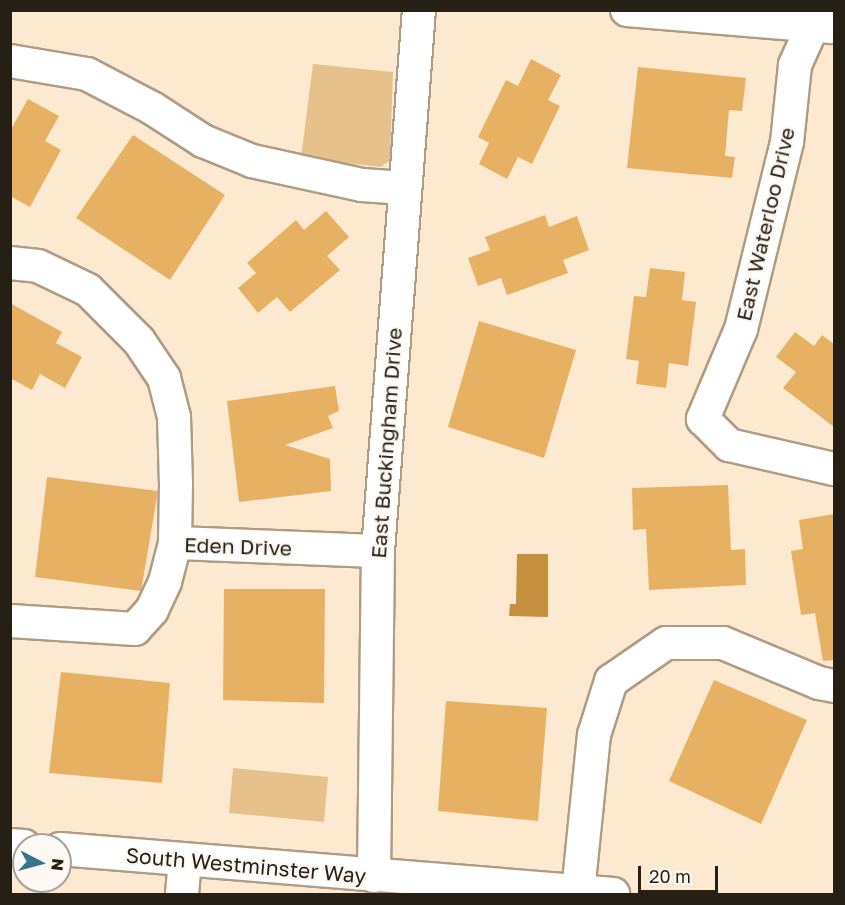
<!DOCTYPE html>
<style>
body{margin:0}
#map{position:relative;width:845px;height:905px;overflow:hidden;background:#fce9cf;font-family:"Golos Text",sans-serif}
div>[style]{position:absolute}
.green>*{inset:0;background:#e7c18c}
.water>*{inset:0;background:#c59040}
.building>*{inset:0;background:#e7b163}
.roads{filter:drop-shadow(2px 0 #ae9c84) drop-shadow(-2px 0 #ae9c84) drop-shadow(0 2px #ae9c84) drop-shadow(0 -2px #ae9c84)}
.minor>*{height:32px;margin:-16px;padding:0 16px;transform-origin:16px;border-radius:16px;background:#fff}
span{translate:-50% -50%;white-space:nowrap;text-align:center;line-height:1.15;-webkit-text-stroke:4.5px #fcf8f3;paint-order:stroke}
.street-label{font-size:21px;color:#261f16}
.frame{position:absolute;inset:0;border:12px solid #261f16;pointer-events:none}
.north{position:absolute;left:12px;top:833px;width:60px;height:60px;box-sizing:border-box;background:#fcf8f3;border:2px solid #a6a19b;border-radius:50%;rotate:96deg;font-size:16px;font-weight:700;line-height:24px;text-align:center;color:#261f16}
.north::after{content:'';display:block;margin:auto;width:21px;height:27px;background:#38758c;clip-path:polygon(50% 0,100% 100%,50% 72%,0 100%)}
.scale{position:absolute;left:638px;top:866px;width:80px;height:27px;box-sizing:border-box;border:3px solid #261f16;border-top:0;padding-left:8px;font-size:18px;line-height:21px;white-space:nowrap;color:#261f16;-webkit-text-stroke:4px #fcf8f3;paint-order:stroke}
</style>
<div id="map">
<div class="green">
<i style="clip-path:polygon(313px 64px,393px 72px,390px 160px,381px 167px,301px 158px)"></i>
<i style="clip-path:polygon(233px 768px,328px 777px,324px 822px,229px 813px)"></i>
</div>
<div class="water">
<i style="clip-path:polygon(517px 554px,548px 554px,548px 617px,509px 616px,510px 604px,516px 604px)"></i>
</div>
<div class="building">
<i style="clip-path:polygon(531px 59px,561px 75px,548px 100px,560px 106px,532px 164px,518px 157px,507px 179px,479px 164px,489px 143px,478px 137px,506px 80px,518px 86px)"></i>
<i style="clip-path:polygon(638px 67px,746px 78px,742px 111px,729px 110px,725px 156px,735px 157px,732px 178px,627px 168px)"></i>
<i style="clip-path:polygon(28px 99px,59px 116px,45px 141px,61px 150px,30px 207px,10px 196px,10px 131px)"></i>
<i style="clip-path:polygon(133px 135px,225px 195px,170px 280px,76px 218px)"></i>
<i style="clip-path:polygon(326px 211px,349px 237px,327px 256px,340px 270px,290px 312px,277px 297px,258px 313px,238px 288px,256px 273px,247px 263px,296px 220px,304px 230px)"></i>
<i style="clip-path:polygon(545px 215px,549px 227px,577px 216px,589px 250px,563px 260px,568px 273px,507px 295px,501px 278px,478px 286px,468px 258px,490px 250px,485px 237px)"></i>
<i style="clip-path:polygon(650px 268px,685px 272px,682px 300px,696px 302px,688px 366px,669px 363px,666px 388px,636px 384px,639px 361px,626px 359px,634px 296px,646px 297px)"></i>
<i style="clip-path:polygon(10px 303px,62px 332px,56px 343px,82px 357px,65px 388px,40px 374px,32px 390px,10px 378px)"></i>
<i style="clip-path:polygon(479px 321px,576px 350px,544px 458px,448px 427px)"></i>
<i style="clip-path:polygon(795px 332px,814px 346px,822px 335px,834px 344px,834px 427px,783px 388px,796px 372px,776px 357px)"></i>
<i style="clip-path:polygon(335px 386px,339px 411px,328px 416px,333px 428px,285px 445px,330px 459px,331px 491px,239px 502px,227px 401px)"></i>
<i style="clip-path:polygon(47px 477px,158px 491px,141px 591px,35px 577px)"></i>
<i style="clip-path:polygon(728px 485px,731px 550px,745px 549px,746px 585px,649px 590px,646px 529px,633px 530px,632px 488px)"></i>
<i style="clip-path:polygon(834px 514px,834px 660px,823px 661px,815px 613px,801px 615px,791px 551px,803px 549px,799px 520px)"></i>
<i style="clip-path:polygon(224px 589px,325px 589px,324px 703px,223px 700px)"></i>
<i style="clip-path:polygon(61px 672px,170px 683px,162px 783px,49px 773px)"></i>
<i style="clip-path:polygon(714px 680px,807px 720px,761px 824px,669px 781px)"></i>
<i style="clip-path:polygon(446px 701px,547px 708px,538px 821px,438px 811px)"></i>
</div>
<div class="roads">
<div class="minor">
<i style="left:627px;top:10px;width:205px;rotate:4.8deg"></i>
<i style="left:814px;top:10px;width:15px;rotate:94deg"></i>
<i style="left:813px;top:25px;width:44px;rotate:114.2deg"></i>
<i style="left:795px;top:65px;width:77px;rotate:95.9deg"></i>
<i style="left:787px;top:142px;width:193px;rotate:103.8deg"></i>
<i style="left:741px;top:329px;width:98px;rotate:112.9deg"></i>
<i style="left:703px;top:419px;width:37px;rotate:45deg"></i>
<i style="left:729px;top:445px;width:108px;rotate:12.9deg"></i>
<i style="left:10px;top:61px;width:78px;rotate:9.6deg"></i>
<i style="left:87px;top:74px;width:73px;rotate:27.6deg"></i>
<i style="left:152px;top:108px;width:61px;rotate:32.9deg"></i>
<i style="left:203px;top:141px;width:53px;rotate:22.2deg"></i>
<i style="left:252px;top:161px;width:113px;rotate:12.3deg"></i>
<i style="left:362px;top:185px;width:42px;rotate:4.1deg"></i>
<i style="left:10px;top:263px;width:28px;rotate:6deg"></i>
<i style="left:38px;top:266px;width:55px;rotate:25.6deg"></i>
<i style="left:88px;top:290px;width:72px;rotate:45deg"></i>
<i style="left:139px;top:341px;width:45px;rotate:56deg"></i>
<i style="left:164px;top:378px;width:40px;rotate:75.6deg"></i>
<i style="left:174px;top:417px;width:67px;rotate:88.3deg"></i>
<i style="left:176px;top:484px;width:59px;rotate:91deg"></i>
<i style="left:175px;top:543px;width:40px;rotate:104.4deg"></i>
<i style="left:165px;top:582px;width:31px;rotate:115deg"></i>
<i style="left:152px;top:610px;width:25px;rotate:132deg"></i>
<i style="left:135px;top:629px;width:125px;rotate:-176.3deg"></i>
<i style="left:175px;top:543px;width:203px;rotate:2.3deg"></i>
<i style="left:10px;top:845px;width:14px;rotate:4deg"></i>
<i style="left:60px;top:849px;width:555px;rotate:4.65deg"></i>
<i style="left:374px;top:876px;width:325px;rotate:-89.3deg"></i>
<i style="left:378px;top:551px;width:543px;rotate:-85.67deg"></i>
<i style="left:578px;top:892px;width:158px;rotate:-84.2deg"></i>
<i style="left:594px;top:735px;width:57px;rotate:-72.5deg"></i>
<i style="left:611px;top:681px;width:67px;rotate:-34.6deg"></i>
<i style="left:666px;top:643px;width:57px"></i>
<i style="left:723px;top:643px;width:104px;rotate:22.6deg"></i>
<i style="left:819px;top:683px;width:15px;rotate:11deg"></i>
<i style="left:182px;top:894px;width:34px;rotate:-85deg"></i>
</div>
</div>
<div class="street-label">
<span style="left:765px;top:224px;rotate:-77deg">East Waterloo Drive</span>
<span style="left:386px;top:443px;rotate:-86deg">East Buckingham Drive</span>
<span style="left:238px;top:546px;rotate:2deg">Eden Drive</span>
<span style="left:246px;top:865px;rotate:5deg">South Westminster Way</span>
</div>
<div class="frame"></div>
<div class="north">N</div>
<div class="scale">20 m</div>
</div>
